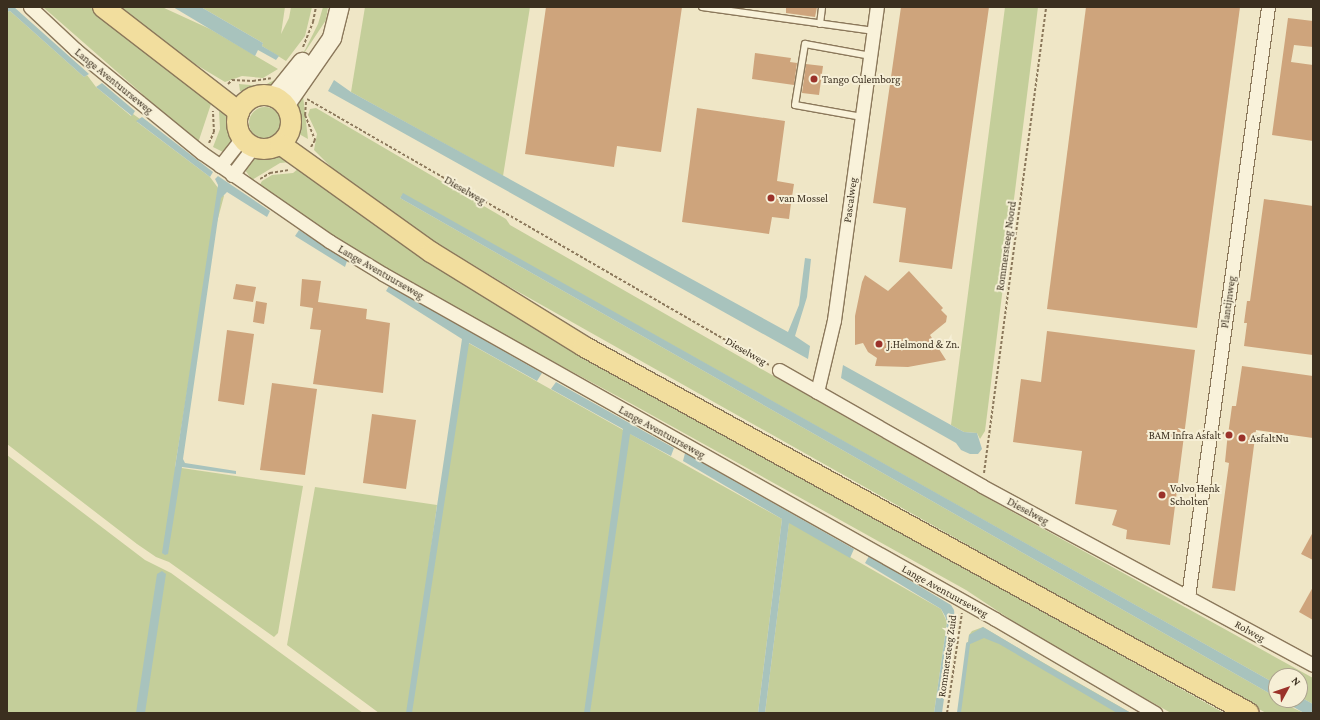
<!DOCTYPE html>
<style>
body{margin:0}
#map{position:relative;width:1320px;height:720px;overflow:hidden;background:#efe6c6;font-family:"Crimson Pro",serif}
div>[style]{position:absolute}
.green>*{inset:0;background:#c4ce9a}
.round{border-radius:50%}
.water>*{inset:0;background:#a8c3bd}
.stream>*{height:3.5px;margin:-1.75px;padding:0 1.75px;transform-origin:1.75px;border-radius:1.75px;background:#a8c3bd}
.building>*{inset:0;background:#cea47c}
.path>*{height:2px;margin-top:-1px;transform-origin:0;background:repeating-linear-gradient(90deg,#8b785b 0 3px,transparent 0 5px)}
.roads{filter:drop-shadow(1px 0 #8b785b) drop-shadow(-1px 0 #8b785b) drop-shadow(0 1px #8b785b) drop-shadow(0 -1px #8b785b)}
.lane>*{height:6px;margin:-3px;padding:0 3px;transform-origin:3px;border-radius:3px;background:#f9f2da}
.street>*{height:13px;margin:-6.5px;padding:0 6.5px;transform-origin:6.5px;border-radius:6.5px;background:#f9f2da}
.secondary>*{height:18px;margin:-9px;padding:0 9px;transform-origin:9px;border-radius:9px;background:#f9f2da}
.primary>*{height:20px;margin:-10px;padding:0 10px;transform-origin:10px;border-radius:10px;background:#f2de9e}
.primary>.ring{margin:-10px;padding:0;box-sizing:content-box;background:none;border:20px solid #f2de9e;border-radius:50%}
.dots>*{width:11px;height:11px;translate:-50% -50%;box-sizing:border-box;border:2px solid #f6efd6;border-radius:50%}
span{translate:-50% -50%;white-space:nowrap;text-align:center;line-height:1.15;-webkit-text-stroke:4px #f6efd6;paint-order:stroke}
.poi-label{font-size:11px;color:#3b2f1f}
.left{translate:0 -50%;text-align:left}
.right{translate:-100% -50%;text-align:right}
.street-label{font-size:11px;color:#3b2f1f}
.frame{position:absolute;inset:0;border:8px solid #3b2f1f;pointer-events:none}
.north{position:absolute;left:1268px;top:668px;width:40px;height:40px;box-sizing:border-box;background:#f6efd6;border:1px solid #aba28d;border-radius:50%;rotate:50deg;font-size:11px;font-weight:700;line-height:16px;text-align:center;color:#3b2f1f}
.north::after{content:'';display:block;margin:auto;width:14px;height:18px;background:#9b322a;clip-path:polygon(50% 0,100% 100%,50% 72%,0 100%)}
</style>
<div id="map">
<div class="green">
<i style="clip-path:polygon(43px 7px,91px 7px,212px 101px,197px 146px,139px 91px)"></i>
<i style="clip-path:polygon(114px 7px,162px 7px,210px 29px,278px 69px,263px 78px,242px 76px,225px 82px,175px 52px)"></i>
<i style="clip-path:polygon(201px 7px,285px 7px,281px 34px,289px 18px,291px 7px,312px 7px,305px 36px,286px 61px,262px 46px,263px 43px)"></i>
<i style="clip-path:polygon(323px 7px,328px 7px,326px 20px,291px 73px,288px 70px,305px 50px,318px 24px)"></i>
<i style="clip-path:polygon(365px 7px,530px 7px,503px 176px,351px 92px)"></i>
<i style="clip-path:polygon(1005px 7px,1038px 7px,985px 431px,980px 439px,977px 433px,964px 432px,951px 425px)"></i>
<i style="clip-path:polygon(10px 11px,84px 77px,87px 75px,96px 87px,131px 116px,133px 114px,140px 119px,137px 122px,210px 177px,224px 196px,210px 248px,175px 467px,303px 486px,278px 633px,274px 637px,169px 562px,156px 557px,137px 544px,7px 444px,7px 12px)"></i>
<i style="clip-path:polygon(280px 77px,282px 81px,267px 91px,240px 91px,239px 84px,263px 86px)"></i>
<i style="clip-path:polygon(303px 96px,308px 139px,299px 134px,295px 114px,298px 97px)"></i>
<i class="round" style="left:249px;top:107px;width:32px;height:32px"></i>
<i style="clip-path:polygon(316px 108px,506px 219px,510px 225px,973px 490px,1313px 678px,1313px 704px,1300px 697px,1300px 676px,1276px 676px,1276px 684px,403px 194px,400px 198px,1276px 697px,1276px 700px,1304px 713px,1266px 713px,508px 286px,388px 213px,337px 173px,314px 150px,317px 134px,308px 115px,310px 109px)"></i>
<i style="clip-path:polygon(219px 111px,228px 112px,234px 140px,223px 152px,213px 147px,220px 129px)"></i>
<i style="clip-path:polygon(283px 152px,291px 162px,280px 163px,252px 180px,245px 170px,254px 157px)"></i>
<i style="clip-path:polygon(299px 168px,681px 409px,1224px 713px,1171px 713px,1034px 635px,966px 590px,630px 403px,385px 271px,259px 186px,262px 181px,272px 175px,293px 173px)"></i>
<i style="clip-path:polygon(463px 340px,782px 519px,758px 713px,379px 713px,287px 645px,315px 487px,437px 505px,421px 623px)"></i>
<i style="clip-path:polygon(7px 455px,145px 560px,171px 573px,363px 713px,7px 713px)"></i>
<i style="clip-path:polygon(789px 522px,941px 609px,947px 622px,934px 713px,765px 713px)"></i>
<i style="clip-path:polygon(983px 627px,1023px 651px,1131px 713px,958px 713px,969px 635px,972px 631px)"></i>
</div>
<div class="water">
<i style="clip-path:polygon(7px 7px,14px 7px,89px 74px,84px 77px,10px 11px,7px 12px)"></i>
<i style="clip-path:polygon(173px 7px,201px 7px,263px 43px,262px 46px,279px 56px,276px 60px,258px 50px,255px 56px)"></i>
<i style="clip-path:polygon(334px 80px,351px 92px,788px 332px,799px 305px,805px 258px,811px 259px,807px 297px,795px 336px,810px 346px,808px 359px,328px 91px)"></i>
<i style="clip-path:polygon(102px 83px,135px 111px,132px 116px,96px 87px)"></i>
<i style="clip-path:polygon(142px 117px,213px 172px,210px 177px,136px 121px)"></i>
<i style="clip-path:polygon(218px 176px,270px 211px,267px 217px,227px 192px,221px 198px,183px 459px,185px 463px,236px 471px,236px 474px,182px 467px,168px 554px,165px 555px,162px 553px,218px 185px,215px 179px)"></i>
<i style="clip-path:polygon(403px 193px,1276px 684px,1276px 697px,400px 198px)"></i>
<i style="clip-path:polygon(299px 230px,347px 261px,345px 267px,295px 236px)"></i>
<i style="clip-path:polygon(389px 286px,542px 373px,537px 381px,469px 343px,412px 713px,406px 713px,462px 339px,386px 291px)"></i>
<i style="clip-path:polygon(843px 365px,951px 425px,964px 432px,977px 433px,982px 449px,978px 454px,970px 454px,961px 450px,956px 443px,841px 378px)"></i>
<i style="clip-path:polygon(556px 382px,674px 448px,671px 456px,630px 434px,590px 713px,584px 713px,623px 429px,551px 389px)"></i>
<i style="clip-path:polygon(685px 453px,854px 549px,850px 558px,789px 523px,765px 713px,758px 713px,782px 519px,683px 461px)"></i>
<i style="clip-path:polygon(869px 556px,951px 605px,954px 610px,955px 620px,942px 713px,934px 713px,947px 622px,945px 616px,941px 609px,865px 563px)"></i>
<i style="clip-path:polygon(162px 571px,166px 574px,145px 713px,136px 713px,157px 574px)"></i>
<i style="clip-path:polygon(983px 627px,1057px 671px,1131px 713px,1117px 713px,999px 644px,984px 638px,968px 645px,969px 635px)"></i>
<i style="clip-path:polygon(1300px 697px,1313px 704px,1313px 713px,1304px 713px,1281px 700px,1300px 700px)"></i>
</div>
<div class="stream">
<i style="left:959px;top:713px;width:69px;rotate:-82.5deg"></i>
</div>
<div class="building">
<i style="clip-path:polygon(546px 7px,682px 7px,661px 152px,617px 146px,614px 167px,525px 154px)"></i>
<i style="clip-path:polygon(786px 7px,817px 7px,815px 17px,786px 13px)"></i>
<i style="clip-path:polygon(901px 7px,989px 7px,952px 269px,899px 262px,906px 208px,873px 203px)"></i>
<i style="clip-path:polygon(1086px 7px,1240px 7px,1197px 328px,1047px 309px)"></i>
<i style="clip-path:polygon(1288px 18px,1313px 21px,1313px 47px,1294px 45px,1291px 62px,1313px 65px,1313px 141px,1272px 135px)"></i>
<i style="clip-path:polygon(755px 53px,791px 58px,790px 62px,797px 63px,794px 85px,752px 79px)"></i>
<i style="clip-path:polygon(806px 64px,823px 66px,819px 95px,802px 93px)"></i>
<i style="clip-path:polygon(697px 108px,785px 121px,777px 181px,794px 184px,791px 203px,789px 219px,772px 217px,769px 234px,682px 222px)"></i>
<i style="clip-path:polygon(1264px 199px,1313px 206px,1313px 355px,1244px 346px,1247px 323px,1244px 323px,1247px 301px,1250px 301px)"></i>
<i style="clip-path:polygon(909px 271px,943px 308px,941px 310px,947px 316px,946px 322px,930px 335px,946px 360px,908px 367px,875px 366px,877px 358px,868px 352px,863px 343px,855px 345px,855px 316px,862px 282px,865px 275px,888px 291px)"></i>
<i style="clip-path:polygon(302px 279px,321px 281px,318px 302px,367px 309px,366px 319px,390px 323px,383px 393px,313px 384px,321px 330px,310px 329px,313px 308px,300px 306px)"></i>
<i style="clip-path:polygon(236px 284px,256px 287px,253px 302px,233px 299px)"></i>
<i style="clip-path:polygon(256px 301px,267px 303px,264px 324px,253px 322px)"></i>
<i style="clip-path:polygon(227px 330px,254px 334px,244px 405px,218px 401px)"></i>
<i style="clip-path:polygon(1047px 331px,1195px 350px,1170px 545px,1126px 539px,1127px 530px,1112px 525px,1117px 510px,1075px 504px,1082px 451px,1013px 442px,1021px 379px,1041px 382px)"></i>
<i style="clip-path:polygon(1242px 366px,1313px 376px,1313px 438px,1256px 430px,1235px 591px,1212px 588px,1229px 463px,1225px 462px,1227px 442px,1232px 406px,1236px 406px)"></i>
<i style="clip-path:polygon(272px 383px,317px 389px,305px 475px,260px 470px)"></i>
<i style="clip-path:polygon(372px 414px,416px 420px,406px 489px,363px 483px)"></i>
<i style="clip-path:polygon(1313px 532px,1313px 560px,1301px 554px)"></i>
<i style="clip-path:polygon(1313px 587px,1313px 620px,1299px 612px)"></i>
</div>
<div class="path">
<i style="left:303px;top:47px;width:27px;rotate:-68deg"></i>
<i style="left:313px;top:22px;width:15px;rotate:-79deg"></i>
<i style="left:228px;top:84px;width:6px;rotate:-45deg"></i>
<i style="left:232px;top:80px;width:21px;rotate:3deg"></i>
<i style="left:253px;top:81px;width:18px;rotate:-9deg"></i>
<i style="left:307px;top:99px;width:533px;rotate:29.93deg"></i>
<i style="left:306px;top:102px;width:13px;rotate:94deg"></i>
<i style="left:305px;top:115px;width:27px;rotate:68deg"></i>
<i style="left:315px;top:140px;width:8px;rotate:120deg"></i>
<i style="left:209px;top:143px;width:12px;rotate:-66deg"></i>
<i style="left:214px;top:132px;width:21px;rotate:-93deg"></i>
<i style="left:260px;top:179px;width:12px;rotate:-31deg"></i>
<i style="left:270px;top:173px;width:20px;rotate:-9deg"></i>
<i style="left:1222px;top:433px;width:7px;rotate:8deg"></i>
<i style="left:1254px;top:436px;width:5px;rotate:11deg"></i>
<i style="left:984px;top:473px;width:470px;rotate:-82.4deg"></i>
<i style="left:947px;top:713px;width:101px;rotate:-81.5deg"></i>
</div>
<div class="roads">
<div class="lane">
<i style="left:702px;top:7px;width:174px;rotate:7.9deg"></i>
<i style="left:820px;top:24px;width:17px;rotate:-83deg"></i>
<i style="left:862px;top:117px;width:68px;rotate:-169.8deg"></i>
<i style="left:795px;top:105px;width:62px;rotate:-80.7deg"></i>
<i style="left:805px;top:44px;width:67px;rotate:10.3deg"></i>
</div>
<div class="street">
<i style="left:30px;top:7px;width:63px;rotate:43.1deg"></i>
<i style="left:76px;top:50px;width:163px;rotate:39.3deg"></i>
<i style="left:202px;top:153px;width:155px;rotate:34.7deg"></i>
<i style="left:329px;top:241px;width:63px;rotate:31.4deg"></i>
<i style="left:383px;top:274px;width:703px;rotate:29.41deg"></i>
<i style="left:995px;top:619px;width:186px;rotate:30.4deg"></i>
<i style="left:220px;top:166px;width:36px;rotate:-52deg"></i>
<i style="left:232px;top:175px;width:35px;rotate:-53deg"></i>
<i style="left:779px;top:370px;width:234px;rotate:29.7deg"></i>
<i style="left:982px;top:486px;width:376px;rotate:28.4deg"></i>
<i style="left:817px;top:392px;width:74px;rotate:-76.7deg"></i>
<i style="left:834px;top:320px;width:316px;rotate:-82.2deg"></i>
<i style="left:1188px;top:597px;width:595px;rotate:-82.28deg"></i>
</div>
<div class="secondary">
<i style="left:274px;top:97px;width:45px;rotate:-51.3deg"></i>
<i style="left:285px;top:106px;width:83px;rotate:-55.3deg"></i>
<i style="left:332px;top:38px;width:32px;rotate:-76deg"></i>
</div>
<div class="primary">
<i style="left:103px;top:7px;width:172px;rotate:37.7deg"></i>
<i class="ring" style="left:237px;top:95px;width:34px;height:34px"></i>
<i style="left:280px;top:144px;width:186px;rotate:35.6deg"></i>
<i style="left:431px;top:252px;width:179px;rotate:31.7deg"></i>
<i style="left:583px;top:346px;width:760px;rotate:28.86deg"></i>
</div>
</div>
<div class="dots">
<i style="left:814px;top:79px;background:#9b322a"></i>
<i style="left:771px;top:198px;background:#9b322a"></i>
<i style="left:879px;top:344px;background:#9b322a"></i>
<i style="left:1229px;top:435px;background:#9b322a"></i>
<i style="left:1242px;top:438px;background:#9b322a"></i>
<i style="left:1162px;top:495px;background:#9b322a"></i>
</div>
<div class="poi-label">
<span class="left" style="left:822px;top:79px">Tango Culemborg</span>
<span class="left" style="left:779px;top:198px">van Mossel</span>
<span class="left" style="left:887px;top:344px">J.Helmond &amp; Zn.</span>
<span class="right" style="left:1221px;top:435px">BAM Infra Asfalt</span>
<span class="left" style="left:1250px;top:438px">AsfaltNu</span>
<span class="left" style="left:1170px;top:495px">Volvo Henk<br>Scholten</span>
</div>
<div class="street-label">
<span style="left:114px;top:81px;rotate:39deg">Lange Aventuurseweg</span>
<span style="left:465px;top:190px;rotate:30deg">Dieselweg</span>
<span style="left:850px;top:200px;rotate:-82deg">Pascalweg</span>
<span style="left:1006px;top:246px;rotate:-82deg">Rommersteeg Noord</span>
<span style="left:381px;top:272px;rotate:30deg">Lange Aventuurseweg</span>
<span style="left:1228px;top:302px;rotate:-82deg">Plantijnweg</span>
<span style="left:746px;top:351px;rotate:30deg">Dieselweg</span>
<span style="left:662px;top:432px;rotate:29deg">Lange Aventuurseweg</span>
<span style="left:1028px;top:511px;rotate:28deg">Dieselweg</span>
<span style="left:945px;top:591px;rotate:29deg">Lange Aventuurseweg</span>
<span style="left:1250px;top:631px;rotate:29deg">Rolweg</span>
<span style="left:947px;top:656px;rotate:-82deg">Rommersteeg Zuid</span>
</div>
<div class="frame"></div>
<div class="north">N</div>
</div>
